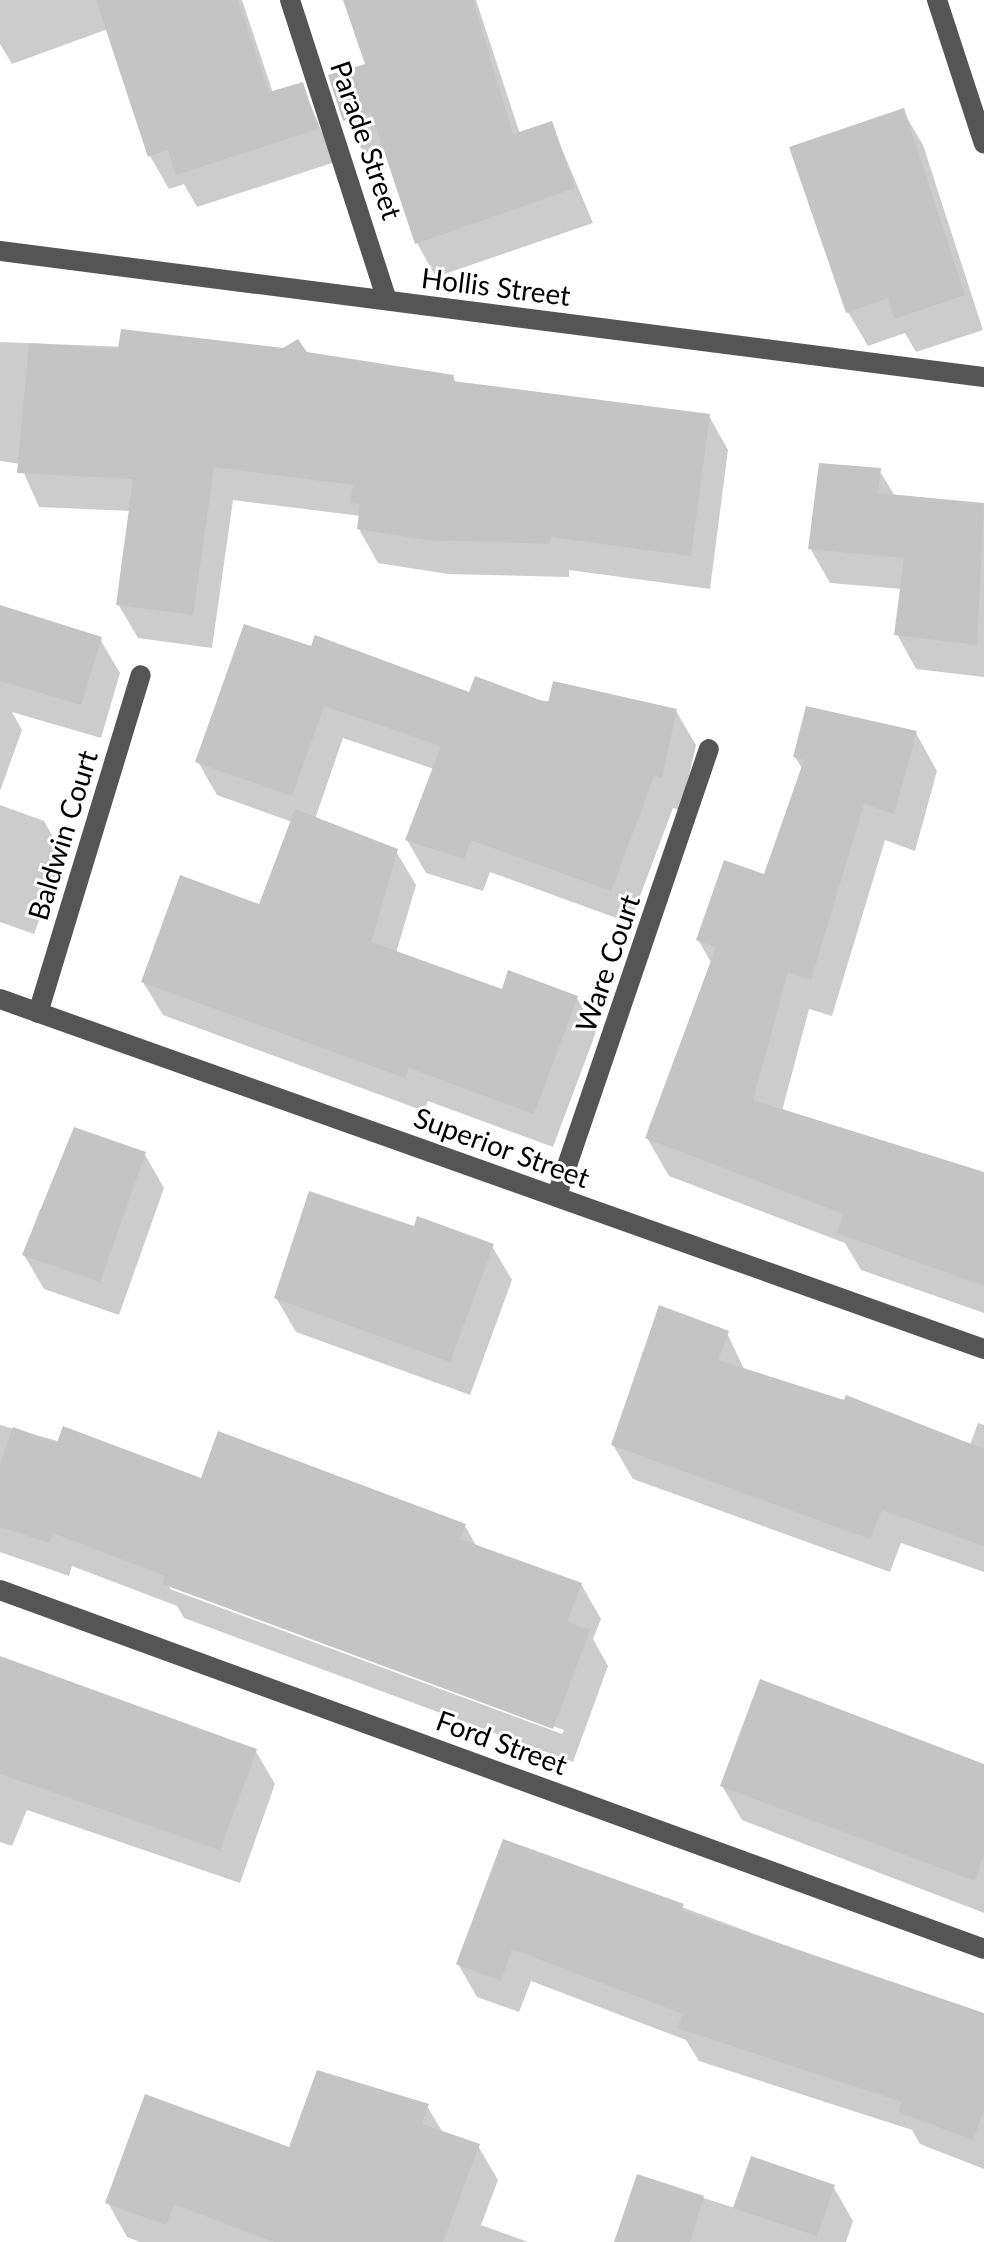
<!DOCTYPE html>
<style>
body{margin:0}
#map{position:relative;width:984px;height:2242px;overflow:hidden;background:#fff;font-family:Lato,sans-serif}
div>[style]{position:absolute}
.shadow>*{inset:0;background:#0003}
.building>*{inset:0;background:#c4c4c4}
.minor>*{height:20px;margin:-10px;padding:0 10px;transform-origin:10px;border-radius:10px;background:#555}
span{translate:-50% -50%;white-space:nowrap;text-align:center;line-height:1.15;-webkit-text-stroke:6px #fff;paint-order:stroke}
.street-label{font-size:28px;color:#000}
</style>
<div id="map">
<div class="shadow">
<i style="clip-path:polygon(0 0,242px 0,273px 93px,302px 85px,335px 162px,197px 207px,184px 184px,169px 189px,150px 156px,108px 29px,12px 64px,0 44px)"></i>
<i style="clip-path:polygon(345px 0,476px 0,520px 134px,551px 123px,593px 223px,436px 277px,417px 243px,385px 147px,364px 154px,345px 120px,367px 65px)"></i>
<i style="clip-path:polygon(903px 111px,923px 145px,983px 330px,916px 352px,905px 333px,868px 346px,848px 312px)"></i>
<i style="clip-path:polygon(0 342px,306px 354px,453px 377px,457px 384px,709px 416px,728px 450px,710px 589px,569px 570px,569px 577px,448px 574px,378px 563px,359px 529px,361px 516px,233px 500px,212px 648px,138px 638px,118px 604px,131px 511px,39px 507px,20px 464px,0 461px)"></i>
<i style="clip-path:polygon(879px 470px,895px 496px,984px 505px,984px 677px,916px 669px,897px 634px,902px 589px,830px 583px,810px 548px)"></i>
<i style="clip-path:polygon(0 607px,100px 639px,120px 673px,101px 738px,12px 712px,22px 730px,0 791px)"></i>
<i style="clip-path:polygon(245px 626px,471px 695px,676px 711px,696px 745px,681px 810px,673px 808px,630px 923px,490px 872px,483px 891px,426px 873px,407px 840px,434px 769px,343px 738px,315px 819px,396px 851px,416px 885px,396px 953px,503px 991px,577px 998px,596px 1032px,553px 1147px,428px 1101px,424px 1111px,163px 1015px,143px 982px,260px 906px,292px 822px,217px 795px,198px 762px)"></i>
<i style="clip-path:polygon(916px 733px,937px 771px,915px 851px,885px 840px,832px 1016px,809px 1009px,782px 1111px,984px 1173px,984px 1313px,861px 1270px,845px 1243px,669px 1176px,647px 1138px,712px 964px,698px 940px,766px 876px,803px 770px,795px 757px)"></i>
<i style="clip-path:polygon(0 805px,44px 821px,63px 855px,34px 934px,0 922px)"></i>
<i style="clip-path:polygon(144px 1153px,164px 1188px,119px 1315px,44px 1289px,24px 1255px,40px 1209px,46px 1213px)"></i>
<i style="clip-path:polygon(415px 1228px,492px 1246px,512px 1280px,470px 1395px,296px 1332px,276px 1298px)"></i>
<i style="clip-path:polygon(727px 1333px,745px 1371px,970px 1445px,978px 1423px,984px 1425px,984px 1572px,901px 1543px,890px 1572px,633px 1479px,613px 1445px)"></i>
<i style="clip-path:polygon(evenodd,0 1425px,202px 1481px,465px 1526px,477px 1547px,581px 1584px,601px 1619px,593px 1639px,608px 1666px,573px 1762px,184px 1618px,177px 1606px,72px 1566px,69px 1576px,0 1552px,0 1425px,170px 1585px,564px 1730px,562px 1734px,170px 1589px,170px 1585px)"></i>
<i style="clip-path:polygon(0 1657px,255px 1750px,275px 1784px,240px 1883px,27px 1810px,12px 1846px,0 1842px)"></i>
<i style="clip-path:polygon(984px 1766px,984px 1913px,742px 1820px,722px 1786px)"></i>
<i style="clip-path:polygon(504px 1841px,984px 2019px,984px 2169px,920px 2144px,912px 2130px,699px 2061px,686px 2040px,531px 1981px,519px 2012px,477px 1997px,458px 1964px)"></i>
<i style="clip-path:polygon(427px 2106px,443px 2133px,478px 2146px,498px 2180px,481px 2225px,528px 2242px,140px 2242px,127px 2237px,108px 2203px)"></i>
<i style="clip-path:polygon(638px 2177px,735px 2208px,833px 2186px,853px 2221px,846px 2242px,616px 2242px)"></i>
</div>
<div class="building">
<i style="clip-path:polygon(96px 0,238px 0,269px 92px,303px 82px,318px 129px,176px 175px,168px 150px,148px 157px)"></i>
<i style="clip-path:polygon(343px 0,473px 0,513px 134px,552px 121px,575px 188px,415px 244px,371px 112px,343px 121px,328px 75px,365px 64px)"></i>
<i style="clip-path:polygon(904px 108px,965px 295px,894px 319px,888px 298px,846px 313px,789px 147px)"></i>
<i style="clip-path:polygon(121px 329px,283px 348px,298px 339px,307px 352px,454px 375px,453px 381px,710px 414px,691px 556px,551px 537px,550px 544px,428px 540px,357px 529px,360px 504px,350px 503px,353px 485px,214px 467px,193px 615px,116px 605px,133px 479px,17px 473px,29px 343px,118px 349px)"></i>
<i style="clip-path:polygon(819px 463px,881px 468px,878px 493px,984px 503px,977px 645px,894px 635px,904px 558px,808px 549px)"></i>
<i style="clip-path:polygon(0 605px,102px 637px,81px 705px,0 681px)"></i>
<i style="clip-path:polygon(244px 624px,311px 646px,315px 635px,469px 692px,475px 676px,548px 703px,553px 681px,677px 709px,662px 778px,654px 776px,611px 891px,471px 840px,464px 859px,405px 840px,441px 746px,324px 706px,292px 796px,195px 762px)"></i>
<i style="clip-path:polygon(806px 706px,917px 731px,894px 814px,864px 804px,811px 980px,788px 972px,753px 1100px,984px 1172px,984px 1286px,837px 1233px,844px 1214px,645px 1138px,716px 947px,696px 940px,724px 860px,764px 874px,804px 760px,793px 757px)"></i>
<i style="clip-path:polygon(295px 809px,398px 849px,371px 942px,502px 989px,508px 970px,578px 996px,534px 1114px,409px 1068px,405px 1078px,141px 982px,180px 875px,259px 904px)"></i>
<i style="clip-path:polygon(74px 1127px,146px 1152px,100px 1282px,22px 1255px)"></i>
<i style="clip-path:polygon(309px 1191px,414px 1226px,417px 1216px,494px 1244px,450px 1362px,274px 1298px)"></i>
<i style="clip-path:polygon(659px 1305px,729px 1331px,718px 1360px,844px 1400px,846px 1395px,984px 1449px,984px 1546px,882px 1510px,870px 1539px,611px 1445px)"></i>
<i style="clip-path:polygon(63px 1426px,201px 1478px,218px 1431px,466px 1524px,460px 1539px,582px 1583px,567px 1622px,590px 1630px,553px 1729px,162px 1584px,165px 1576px,53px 1533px,50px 1543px,0 1527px,0 1465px,13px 1427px,57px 1443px)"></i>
<i style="clip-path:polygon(0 1656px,257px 1749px,220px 1850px,0 1774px)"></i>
<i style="clip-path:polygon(760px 1679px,984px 1764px,984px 1853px,975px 1881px,720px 1786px)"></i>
<i style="clip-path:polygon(503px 1839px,684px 1904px,681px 1910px,984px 2013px,984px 2110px,973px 2140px,898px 2112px,902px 2102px,677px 2028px,683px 2014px,512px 1949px,501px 1981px,456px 1964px)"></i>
<i style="clip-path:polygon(317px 2070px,429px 2104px,422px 2124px,480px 2144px,443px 2242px,274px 2242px,174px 2204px,166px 2225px,105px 2203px,145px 2094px,289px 2147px)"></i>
<i style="clip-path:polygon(751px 2156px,835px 2185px,817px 2236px,733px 2208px)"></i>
<i style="clip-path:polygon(637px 2174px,704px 2196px,690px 2242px,614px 2242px)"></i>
</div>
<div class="minor">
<i style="left:290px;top:0;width:315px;rotate:72.1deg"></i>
<i style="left:937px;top:0;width:151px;rotate:71.9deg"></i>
<i style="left:0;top:251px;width:992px;rotate:7.3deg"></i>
<i style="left:0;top:999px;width:1044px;rotate:19.58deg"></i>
<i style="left:38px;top:1013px;width:353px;rotate:-73.1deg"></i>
<i style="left:557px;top:1195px;width:471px;rotate:-71.2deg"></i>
<i style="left:0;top:1590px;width:1047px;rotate:20.04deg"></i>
</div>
<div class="street-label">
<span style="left:367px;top:140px;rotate:71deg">Parade Street</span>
<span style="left:496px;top:286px;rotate:7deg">Hollis Street</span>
<span style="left:62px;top:835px;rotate:-73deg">Baldwin Court</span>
<span style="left:607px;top:963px;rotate:-71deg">Ware Court</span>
<span style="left:502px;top:1147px;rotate:20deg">Superior Street</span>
<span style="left:502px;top:1742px;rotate:20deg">Ford Street</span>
</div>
</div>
